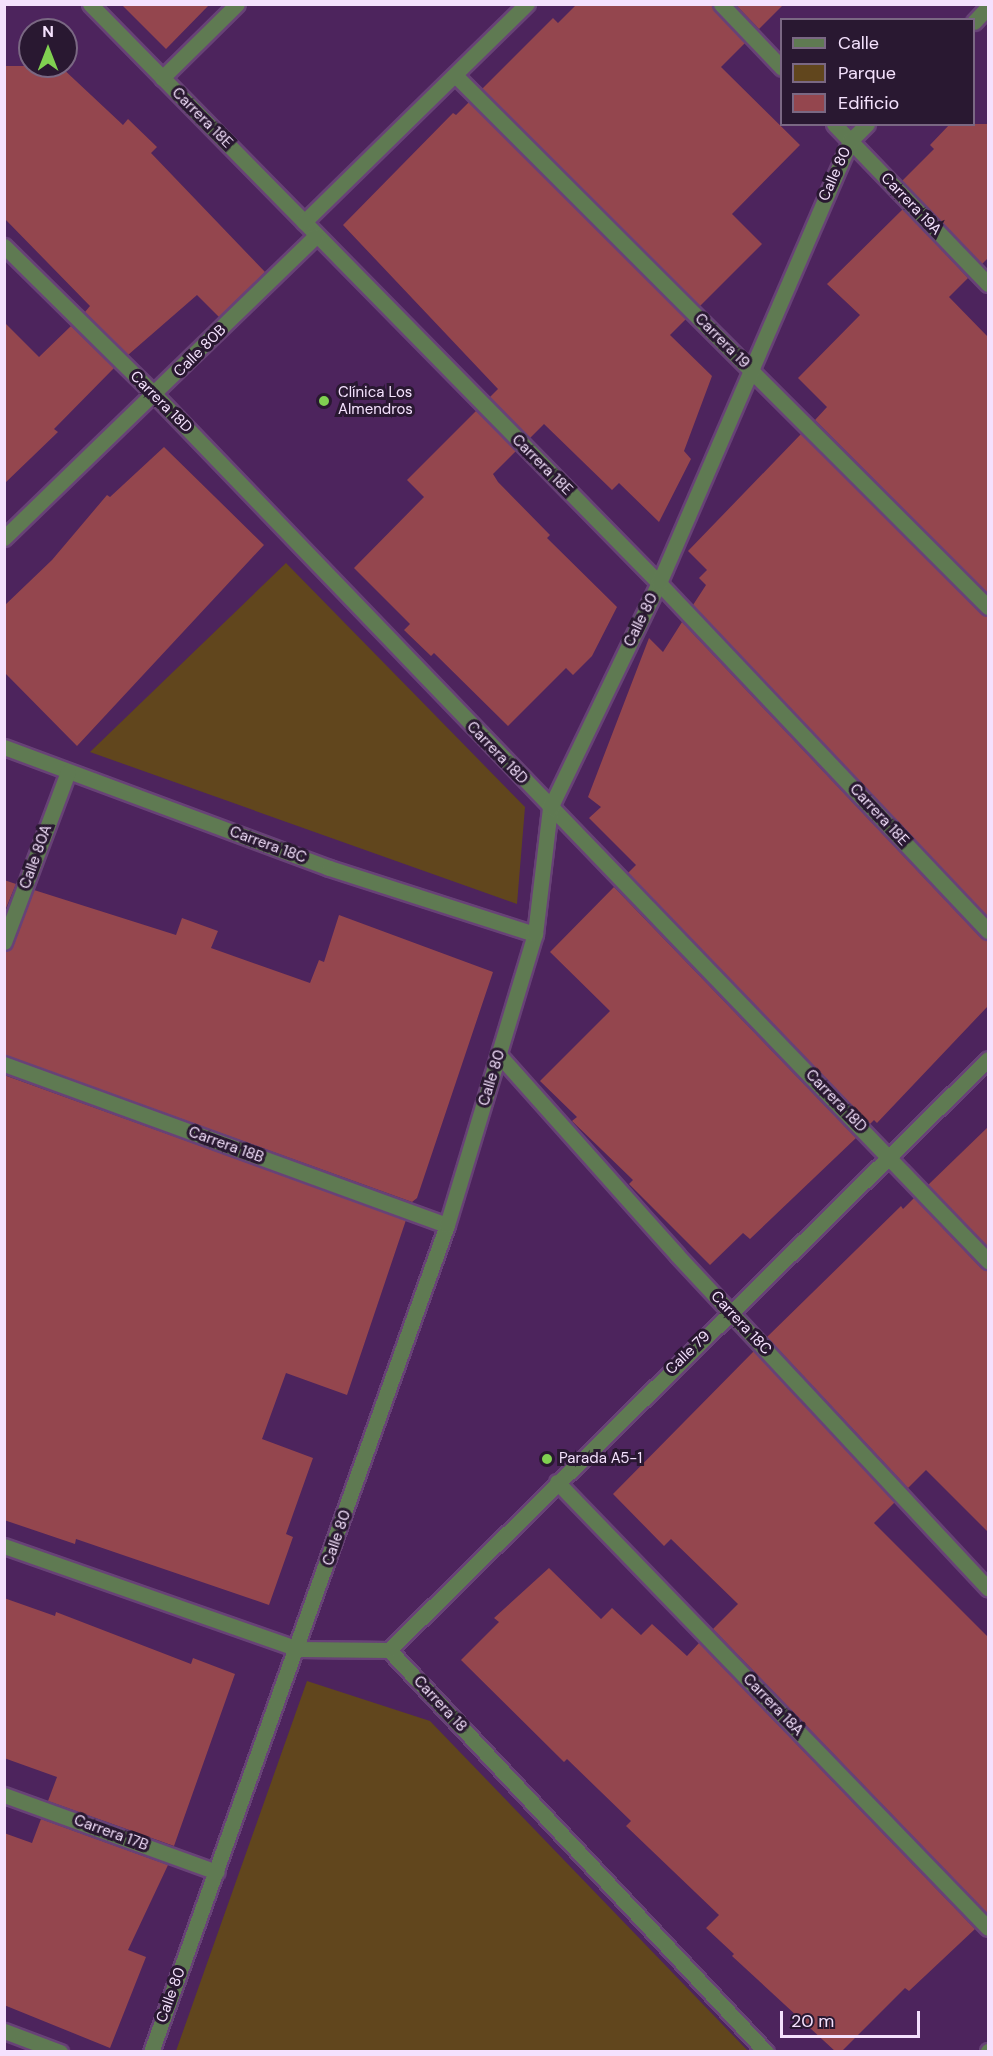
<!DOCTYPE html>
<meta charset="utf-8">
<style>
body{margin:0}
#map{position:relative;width:993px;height:2056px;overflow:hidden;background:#4d245d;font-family:"DM Sans",sans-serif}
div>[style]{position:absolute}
.green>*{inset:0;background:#61461d}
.building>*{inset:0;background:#94464e}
.roads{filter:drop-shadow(2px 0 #684277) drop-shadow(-2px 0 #684277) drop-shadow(0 2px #684277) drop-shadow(0 -2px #684277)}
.minor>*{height:15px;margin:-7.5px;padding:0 7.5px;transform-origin:7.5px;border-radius:7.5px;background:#5f7a52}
.dots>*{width:16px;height:16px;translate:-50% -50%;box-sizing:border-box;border:3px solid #291831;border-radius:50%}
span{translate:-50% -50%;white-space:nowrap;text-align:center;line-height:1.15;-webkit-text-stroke:6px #291831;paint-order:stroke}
.street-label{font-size:15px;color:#f4e1fd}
.poi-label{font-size:15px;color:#f4e1fd}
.left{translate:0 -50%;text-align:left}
.frame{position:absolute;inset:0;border:6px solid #f4e1fd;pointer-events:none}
.legend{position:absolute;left:780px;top:18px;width:195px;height:108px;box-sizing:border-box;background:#291831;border:2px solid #7a6883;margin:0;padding:8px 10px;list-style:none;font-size:18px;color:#f4e1fd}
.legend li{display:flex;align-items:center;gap:12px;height:30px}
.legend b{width:30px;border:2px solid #7a6883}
.north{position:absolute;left:18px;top:18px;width:60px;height:60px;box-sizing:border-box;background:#291831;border:2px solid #7a6883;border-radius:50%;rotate:0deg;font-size:16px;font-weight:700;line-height:24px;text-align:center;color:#f4e1fd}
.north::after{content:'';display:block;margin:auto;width:21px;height:27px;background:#80d051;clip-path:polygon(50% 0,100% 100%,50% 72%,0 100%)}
.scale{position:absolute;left:780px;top:2011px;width:140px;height:27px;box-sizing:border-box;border:3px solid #f4e1fd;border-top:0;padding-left:8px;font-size:18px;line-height:21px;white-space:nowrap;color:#f4e1fd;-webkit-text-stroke:4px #291831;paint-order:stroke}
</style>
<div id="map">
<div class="green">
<i style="clip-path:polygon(286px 563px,525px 807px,517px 904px,90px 752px)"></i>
<i style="clip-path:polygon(307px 1681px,430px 1721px,748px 2051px,176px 2051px)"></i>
</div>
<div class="building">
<i style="clip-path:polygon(121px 4px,210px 4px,166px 49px)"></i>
<i style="clip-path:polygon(577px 4px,711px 4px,745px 43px,721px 67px,800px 145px,732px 214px,762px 244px,700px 306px,482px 89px,553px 18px,558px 23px)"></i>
<i style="clip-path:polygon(735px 4px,784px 4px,759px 29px)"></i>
<i style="clip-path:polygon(4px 66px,60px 66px,123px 125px,128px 119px,157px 147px,151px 153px,265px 272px,219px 317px,197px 295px,128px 355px,85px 312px,90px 306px,4px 218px)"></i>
<i style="clip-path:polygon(469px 102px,686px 319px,670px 335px,712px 376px,684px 451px,691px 459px,659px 522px,619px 483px,612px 490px,544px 424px,530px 438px,490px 397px,498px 389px,343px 225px,453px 113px,456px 115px)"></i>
<i style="clip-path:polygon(950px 124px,988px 124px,988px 258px,982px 264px,902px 181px,934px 149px,930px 145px)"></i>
<i style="clip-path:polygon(903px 209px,968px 278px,949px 297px,988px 337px,988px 594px,815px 420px,827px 407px,798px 378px,860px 315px,827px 284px)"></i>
<i style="clip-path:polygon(4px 322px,39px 357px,71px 326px,114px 368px,54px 429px,58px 432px,4px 484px)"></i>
<i style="clip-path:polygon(476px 411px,516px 451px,493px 474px,498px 482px,550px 535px,547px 538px,617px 607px,592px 656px,573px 675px,566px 668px,508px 726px,434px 653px,431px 656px,404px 630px,410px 624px,354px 568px,424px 497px,407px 480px)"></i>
<i style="clip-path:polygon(801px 434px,981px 614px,988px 616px,988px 917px,693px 605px,706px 585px,699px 578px,707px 570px,688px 551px)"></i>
<i style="clip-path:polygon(164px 447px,264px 545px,77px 746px,4px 672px,4px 606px,52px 560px,107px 495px,110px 497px)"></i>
<i style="clip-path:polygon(682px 622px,981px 938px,988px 941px,988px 1006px,877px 1123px,874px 1120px,870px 1124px,628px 873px,636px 865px,589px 818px,601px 807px,588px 797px,649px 638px,663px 652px)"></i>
<i style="clip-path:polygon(4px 880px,16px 884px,4px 913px)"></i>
<i style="clip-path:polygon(614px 887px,856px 1138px,750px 1239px,743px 1233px,710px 1265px,629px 1184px,633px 1180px,572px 1121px,577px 1117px,540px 1081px,610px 1011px,550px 952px)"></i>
<i style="clip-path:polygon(34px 890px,176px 935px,182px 918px,218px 931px,211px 948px,310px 983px,319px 960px,324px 962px,339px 915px,493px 972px,417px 1198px,412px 1202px,4px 1055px,4px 952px,13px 945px)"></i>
<i style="clip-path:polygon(4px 1075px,406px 1220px,347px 1395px,286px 1373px,262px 1439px,313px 1458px,286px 1534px,293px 1537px,269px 1605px,76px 1539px,75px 1544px,4px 1520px)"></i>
<i style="clip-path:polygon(988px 1127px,988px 1247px,928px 1185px)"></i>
<i style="clip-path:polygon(914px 1198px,981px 1268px,988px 1270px,988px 1532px,926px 1470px,908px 1488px,767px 1337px,901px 1206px,903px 1209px)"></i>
<i style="clip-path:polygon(754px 1351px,895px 1502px,874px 1523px,988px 1637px,988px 1914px,713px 1629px,738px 1604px,671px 1539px,664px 1546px,613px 1494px)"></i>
<i style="clip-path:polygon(549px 1568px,601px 1619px,612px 1608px,641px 1635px,652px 1624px,687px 1656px,699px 1643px,975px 1929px,909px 1991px,905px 1988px,841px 2052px,836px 2052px,732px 1956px,734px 1954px,706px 1928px,719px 1915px,626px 1826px,631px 1821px,567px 1759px,564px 1762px,461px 1660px,499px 1622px,494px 1618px)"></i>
<i style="clip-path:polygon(4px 1598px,55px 1616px,56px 1612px,191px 1664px,193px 1658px,235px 1674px,174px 1846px,48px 1801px,57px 1777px,4px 1758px)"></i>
<i style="clip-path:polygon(41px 1819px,168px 1865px,128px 1950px,146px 1957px,110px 2048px,4px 2005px,4px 1833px,32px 1843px)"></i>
</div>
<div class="roads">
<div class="minor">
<i style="left:90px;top:4px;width:812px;rotate:45.5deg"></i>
<i style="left:659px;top:583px;width:479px;rotate:46.6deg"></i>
<i style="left:721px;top:4px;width:88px;rotate:46.4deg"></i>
<i style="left:974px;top:22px;width:21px;rotate:-47deg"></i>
<i style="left:455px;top:75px;width:753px;rotate:44.95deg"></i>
<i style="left:162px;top:78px;width:105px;rotate:-44.6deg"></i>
<i style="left:834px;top:124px;width:222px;rotate:46.1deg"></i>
<i style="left:304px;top:222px;width:312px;rotate:-44.4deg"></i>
<i style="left:4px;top:246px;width:212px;rotate:44.6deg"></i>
<i style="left:155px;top:395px;width:1202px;rotate:46.11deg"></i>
<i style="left:4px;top:538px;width:434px;rotate:-44.1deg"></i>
<i style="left:4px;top:747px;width:347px;rotate:20.4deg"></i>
<i style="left:329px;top:868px;width:216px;rotate:17.8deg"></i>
<i style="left:4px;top:942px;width:182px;rotate:-69.4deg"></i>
<i style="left:499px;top:1055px;width:268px;rotate:48.3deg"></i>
<i style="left:677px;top:1255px;width:456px;rotate:47deg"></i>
<i style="left:4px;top:1064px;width:471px;rotate:20deg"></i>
<i style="left:557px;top:1482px;width:620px;rotate:45.98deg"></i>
<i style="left:4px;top:1546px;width:312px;rotate:19.3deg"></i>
<i style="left:298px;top:1649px;width:91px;rotate:0.6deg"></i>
<i style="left:389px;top:1650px;width:551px;rotate:46.84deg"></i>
<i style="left:389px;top:1650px;width:841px;rotate:-44.61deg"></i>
<i style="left:4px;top:1795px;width:226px;rotate:19.9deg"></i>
<i style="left:4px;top:2031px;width:60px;rotate:20.6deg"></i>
<i style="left:151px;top:2052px;width:878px;rotate:-70.31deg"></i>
<i style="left:447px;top:1225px;width:304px;rotate:-73.2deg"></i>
<i style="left:535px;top:934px;width:127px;rotate:-83.2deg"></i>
<i style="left:550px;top:808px;width:250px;rotate:-64.2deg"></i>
<i style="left:659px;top:583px;width:482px;rotate:-66.6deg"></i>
<i style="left:850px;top:141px;width:24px;rotate:-45deg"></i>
<i style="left:988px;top:2052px;width:1px;rotate:-90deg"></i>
</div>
</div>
<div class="dots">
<i style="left:324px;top:401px;background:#80d051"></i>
<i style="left:547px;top:1459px;background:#80d051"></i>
</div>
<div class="street-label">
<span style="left:202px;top:118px;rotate:45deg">Carrera 18E</span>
<span style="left:835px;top:174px;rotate:-66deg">Calle 80</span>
<span style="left:911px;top:204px;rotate:46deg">Carrera 19A</span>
<span style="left:722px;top:341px;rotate:45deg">Carrera 19</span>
<span style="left:200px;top:351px;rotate:-45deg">Calle 80B</span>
<span style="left:161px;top:402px;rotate:45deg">Carrera 18D</span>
<span style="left:542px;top:465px;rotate:45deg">Carrera 18E</span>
<span style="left:641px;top:620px;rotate:-64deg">Calle 80</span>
<span style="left:497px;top:753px;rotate:46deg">Carrera 18D</span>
<span style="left:879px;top:815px;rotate:47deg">Carrera 18E</span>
<span style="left:268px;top:845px;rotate:20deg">Carrera 18C</span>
<span style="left:36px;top:857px;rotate:-70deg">Calle 80A</span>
<span style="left:492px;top:1078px;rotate:-73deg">Calle 80</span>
<span style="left:836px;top:1101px;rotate:46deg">Carrera 18D</span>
<span style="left:226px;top:1145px;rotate:20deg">Carrera 18B</span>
<span style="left:741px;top:1323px;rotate:47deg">Carrera 18C</span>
<span style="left:688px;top:1353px;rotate:-44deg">Calle 79</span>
<span style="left:337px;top:1538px;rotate:-71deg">Calle 80</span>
<span style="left:440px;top:1704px;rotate:47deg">Carrera 18</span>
<span style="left:773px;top:1705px;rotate:46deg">Carrera 18A</span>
<span style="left:111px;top:1833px;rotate:20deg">Carrera 17B</span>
<span style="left:171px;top:1995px;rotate:-70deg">Calle 80</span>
</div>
<div class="poi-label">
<span class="left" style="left:338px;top:401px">Clínica Los<br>Almendros</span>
<span class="left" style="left:559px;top:1459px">Parada A5-1</span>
</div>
<div class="frame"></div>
<ul class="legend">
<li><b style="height:8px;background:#5f7a52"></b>Calle</li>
<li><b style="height:16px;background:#61461d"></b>Parque</li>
<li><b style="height:16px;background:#94464e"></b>Edificio</li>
</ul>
<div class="north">N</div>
<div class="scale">20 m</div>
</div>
